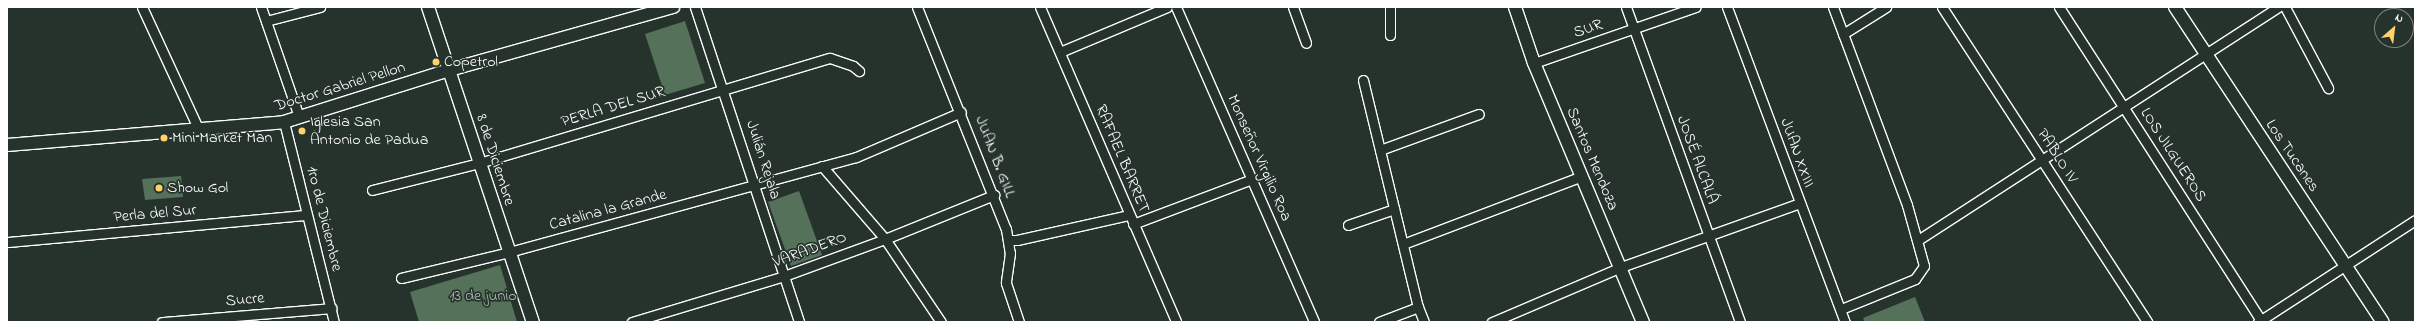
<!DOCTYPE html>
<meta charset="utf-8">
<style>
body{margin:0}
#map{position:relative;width:2422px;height:329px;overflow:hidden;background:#26332d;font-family:"Indie Flower",sans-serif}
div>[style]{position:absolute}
.green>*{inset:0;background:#557159}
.roads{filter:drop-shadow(1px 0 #fff) drop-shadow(-1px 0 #fff) drop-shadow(0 1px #fff) drop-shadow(0 -1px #fff)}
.street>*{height:9px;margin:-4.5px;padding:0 4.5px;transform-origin:4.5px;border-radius:4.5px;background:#26332d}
.secondary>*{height:12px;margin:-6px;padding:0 6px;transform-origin:6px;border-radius:6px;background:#26332d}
.dots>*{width:11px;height:11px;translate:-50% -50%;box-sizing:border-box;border:2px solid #26332d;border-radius:50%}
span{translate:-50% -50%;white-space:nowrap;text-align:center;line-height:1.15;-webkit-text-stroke:3.5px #26332d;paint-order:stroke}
.street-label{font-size:16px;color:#fff}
.poi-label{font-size:16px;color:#fff}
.left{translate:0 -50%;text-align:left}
.park-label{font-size:16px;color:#b2bfb4}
.frame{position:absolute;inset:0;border:8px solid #fff;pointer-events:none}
.north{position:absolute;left:2374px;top:8px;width:40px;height:40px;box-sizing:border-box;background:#26332d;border:1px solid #7d8581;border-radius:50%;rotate:28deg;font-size:11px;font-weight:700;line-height:16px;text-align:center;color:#fff}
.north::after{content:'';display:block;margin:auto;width:14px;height:18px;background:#ffd166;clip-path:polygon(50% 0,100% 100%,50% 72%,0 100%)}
</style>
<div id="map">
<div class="green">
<i style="clip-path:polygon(685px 21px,705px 83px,665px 95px,645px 34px)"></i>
<i style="clip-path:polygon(181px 176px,183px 197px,145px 200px,142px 179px)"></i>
<i style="clip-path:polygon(799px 191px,822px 255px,791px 266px,768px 202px)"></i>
<i style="clip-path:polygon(500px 265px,517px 322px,419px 322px,410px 292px)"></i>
<i style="clip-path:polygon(1915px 297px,1925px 322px,1865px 322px,1863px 318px)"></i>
</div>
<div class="roads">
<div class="street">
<i style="left:142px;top:7px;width:133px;rotate:65.2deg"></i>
<i style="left:261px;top:7px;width:116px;rotate:70.9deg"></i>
<i style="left:695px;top:7px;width:332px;rotate:71.7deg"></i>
<i style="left:917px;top:7px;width:239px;rotate:68.2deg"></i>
<i style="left:1006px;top:229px;width:24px;rotate:81deg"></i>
<i style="left:1010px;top:253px;width:30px;rotate:98deg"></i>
<i style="left:1006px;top:283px;width:41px;rotate:71.6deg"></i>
<i style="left:1040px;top:7px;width:343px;rotate:66.6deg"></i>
<i style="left:1176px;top:7px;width:344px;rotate:66.3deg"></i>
<i style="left:1293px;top:7px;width:38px;rotate:70deg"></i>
<i style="left:1390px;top:7px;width:28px;rotate:90deg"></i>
<i style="left:1626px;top:7px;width:335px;rotate:70.1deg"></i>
<i style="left:1727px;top:7px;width:336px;rotate:69.5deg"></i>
<i style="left:1833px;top:7px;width:211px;rotate:69.5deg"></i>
<i style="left:1907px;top:205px;width:63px;rotate:74.4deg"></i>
<i style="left:1924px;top:266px;width:16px;rotate:125deg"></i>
<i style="left:1915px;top:279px;width:80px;rotate:157.9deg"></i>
<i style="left:1942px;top:7px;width:376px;rotate:56.9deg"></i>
<i style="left:2059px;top:7px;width:373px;rotate:57.2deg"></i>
<i style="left:2285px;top:7px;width:92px;rotate:62deg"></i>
<i style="left:266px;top:21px;width:56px;rotate:-14.5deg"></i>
<i style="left:1843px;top:34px;width:51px;rotate:-32.1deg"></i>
<i style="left:1060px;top:52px;width:116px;rotate:-22.8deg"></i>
<i style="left:1534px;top:63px;width:171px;rotate:-19.1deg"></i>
<i style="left:1363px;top:80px;width:234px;rotate:76.4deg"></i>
<i style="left:1418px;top:307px;width:16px;rotate:68deg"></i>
<i style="left:284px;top:122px;width:206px;rotate:76deg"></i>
<i style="left:1380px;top:150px;width:105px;rotate:-20deg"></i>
<i style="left:822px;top:166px;width:96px;rotate:49.2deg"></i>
<i style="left:885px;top:239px;width:100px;rotate:56deg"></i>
<i style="left:372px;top:190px;width:110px;rotate:-14.2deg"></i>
<i style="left:479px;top:163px;width:366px;rotate:-16.7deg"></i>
<i style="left:830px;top:58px;width:24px;rotate:19deg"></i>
<i style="left:853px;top:66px;width:8px;rotate:40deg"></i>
<i style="left:1133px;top:224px;width:127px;rotate:-20.7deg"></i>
<i style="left:1348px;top:225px;width:49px;rotate:-19.2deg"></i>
<i style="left:1008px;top:240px;width:9px"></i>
<i style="left:1017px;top:240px;width:115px;rotate:-12.6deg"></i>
<i style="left:1918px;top:240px;width:429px;rotate:-32.9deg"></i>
<i style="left:7px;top:242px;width:300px;rotate:-5.2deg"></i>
<i style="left:1403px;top:244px;width:191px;rotate:-20.8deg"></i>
<i style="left:401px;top:278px;width:111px;rotate:-13.5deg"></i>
<i style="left:509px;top:252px;width:360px;rotate:-15.3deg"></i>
<i style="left:856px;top:157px;width:114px;rotate:-23.2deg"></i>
<i style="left:162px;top:322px;width:170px;rotate:-4.7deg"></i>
<i style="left:632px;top:322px;width:159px;rotate:-16.8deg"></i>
<i style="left:784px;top:276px;width:108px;rotate:-20.1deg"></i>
<i style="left:885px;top:239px;width:118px;rotate:-22deg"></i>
<i style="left:1379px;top:322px;width:42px;rotate:-21deg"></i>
<i style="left:1492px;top:322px;width:140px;rotate:-23.1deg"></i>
<i style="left:1621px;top:267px;width:190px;rotate:-19.7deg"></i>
<i style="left:2258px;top:322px;width:187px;rotate:-33deg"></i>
</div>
<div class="secondary">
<i style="left:428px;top:7px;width:332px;rotate:71.6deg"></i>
<i style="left:1515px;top:7px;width:59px;rotate:71.3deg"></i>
<i style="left:1534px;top:63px;width:281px;rotate:67.2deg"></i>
<i style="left:2175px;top:7px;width:377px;rotate:56.6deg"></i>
<i style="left:7px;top:145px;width:278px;rotate:-4.7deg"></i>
<i style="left:284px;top:122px;width:173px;rotate:-17.5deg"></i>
<i style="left:449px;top:70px;width:233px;rotate:-15.7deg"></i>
</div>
</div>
<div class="dots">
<i style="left:436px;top:62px;background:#ffd166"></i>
<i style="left:302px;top:131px;background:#ffd166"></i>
<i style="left:164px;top:138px;background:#ffd166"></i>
<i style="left:159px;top:188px;background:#ffd166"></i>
</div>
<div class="street-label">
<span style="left:1588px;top:29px;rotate:-19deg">SUR</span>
<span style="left:340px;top:87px;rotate:-17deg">Doctor Gabriel Pellon</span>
<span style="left:613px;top:107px;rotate:-17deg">PERLA DEL SUR</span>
<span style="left:1797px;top:153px;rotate:70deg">JUAN XXIII</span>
<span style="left:2173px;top:155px;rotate:57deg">LOS JILGUEROS</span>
<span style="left:2057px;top:156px;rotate:57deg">PABLO IV</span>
<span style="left:2292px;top:156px;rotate:56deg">Los Tucanes</span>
<span style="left:995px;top:157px;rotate:69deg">JUAN B. GILL</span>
<span style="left:1259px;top:158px;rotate:66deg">Monseñor Virgilio Roa</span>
<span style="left:1122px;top:159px;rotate:67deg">RAFAEL BARRET</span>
<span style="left:1592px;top:159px;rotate:67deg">Santos Mendoza</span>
<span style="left:495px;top:160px;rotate:72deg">8 de Diciembre</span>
<span style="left:763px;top:160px;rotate:72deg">Julián Rejala</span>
<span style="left:1697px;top:160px;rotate:70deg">JOSÉ ALCALÁ</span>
<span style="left:608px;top:210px;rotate:-15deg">Catalina la Grande</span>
<span style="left:155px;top:214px;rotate:-5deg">Perla del Sur</span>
<span style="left:324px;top:219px;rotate:76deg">1ro de Diciembre</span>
<span style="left:810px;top:250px;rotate:-20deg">VARADERO</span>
<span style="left:245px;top:300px;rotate:-5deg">Sucre</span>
</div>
<div class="poi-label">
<span class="left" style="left:444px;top:62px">Copetrol</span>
<span class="left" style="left:310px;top:131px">Iglesia San<br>Antonio de Padua</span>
<span class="left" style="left:172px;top:138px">Mini Market Man</span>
<span class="left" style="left:167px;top:188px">Show Gol</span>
</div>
<div class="park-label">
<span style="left:483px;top:296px">13 de junio</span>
</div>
<div class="frame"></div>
<div class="north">N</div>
</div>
